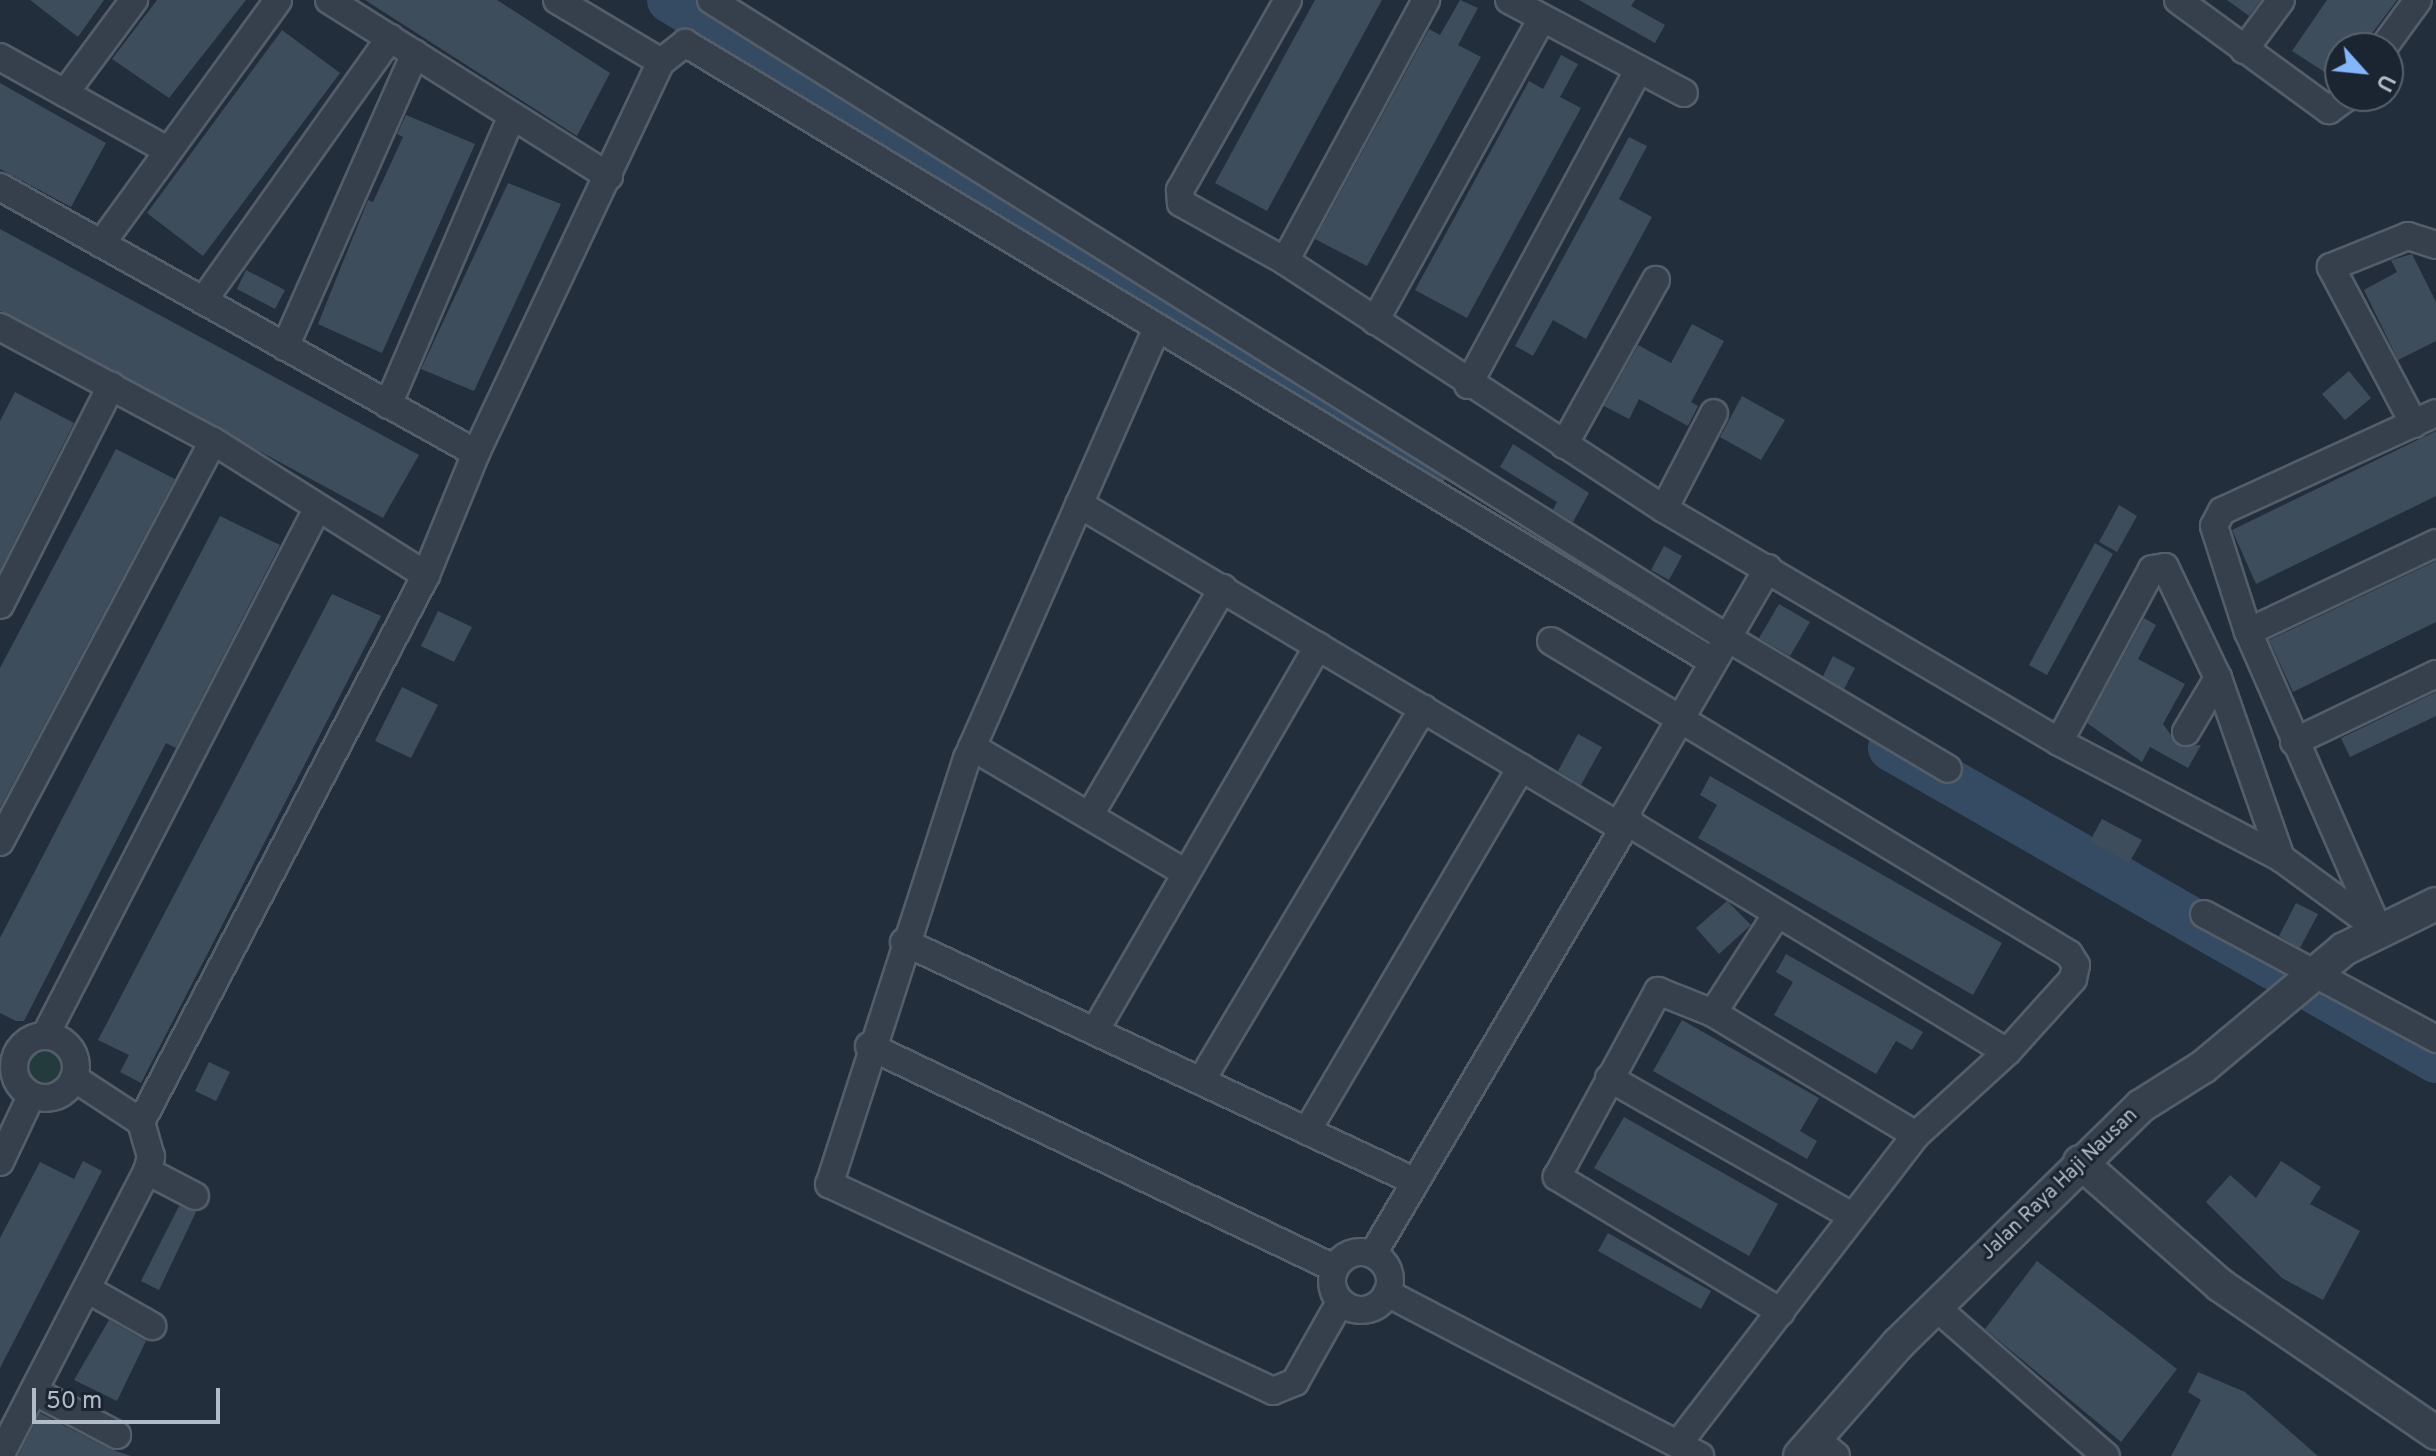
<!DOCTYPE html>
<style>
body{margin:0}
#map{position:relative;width:2436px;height:1456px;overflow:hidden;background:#222e3c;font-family:Overpass,sans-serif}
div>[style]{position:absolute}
.green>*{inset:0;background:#243b3d}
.round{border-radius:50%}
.river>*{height:46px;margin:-23px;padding:0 23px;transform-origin:23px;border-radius:23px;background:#354b64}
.building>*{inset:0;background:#3e4d5b}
.roads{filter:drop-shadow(2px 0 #545e6a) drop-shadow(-2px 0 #545e6a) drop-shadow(0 2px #545e6a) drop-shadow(0 -2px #545e6a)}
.minor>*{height:26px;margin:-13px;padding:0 13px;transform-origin:13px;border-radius:13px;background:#36404c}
.minor>.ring{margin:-13px;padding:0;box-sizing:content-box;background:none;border:26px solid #36404c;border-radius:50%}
.tertiary>*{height:32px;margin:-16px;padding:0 16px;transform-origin:16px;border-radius:16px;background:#36404c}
span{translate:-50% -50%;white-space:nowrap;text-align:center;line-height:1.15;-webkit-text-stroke:6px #1b2531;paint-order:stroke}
.street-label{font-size:20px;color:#b2bbc8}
.north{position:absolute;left:2324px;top:32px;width:80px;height:80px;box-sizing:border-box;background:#1b2531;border:2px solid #57616d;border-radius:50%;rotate:117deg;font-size:22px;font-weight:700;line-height:32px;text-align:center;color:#b2bbc8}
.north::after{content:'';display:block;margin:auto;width:28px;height:36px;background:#85b6fa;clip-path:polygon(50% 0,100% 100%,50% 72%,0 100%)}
.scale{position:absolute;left:32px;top:1388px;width:188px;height:36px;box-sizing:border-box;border:4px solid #b2bbc8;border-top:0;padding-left:10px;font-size:24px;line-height:28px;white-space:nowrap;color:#b2bbc8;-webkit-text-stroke:6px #1b2531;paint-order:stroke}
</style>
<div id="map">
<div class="green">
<i style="clip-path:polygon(671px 0,711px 0,1711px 636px,1037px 227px)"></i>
<i class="round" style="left:14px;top:1036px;width:62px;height:62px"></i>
</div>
<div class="river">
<i style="left:670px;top:0;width:889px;rotate:31.47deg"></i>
<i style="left:1891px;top:748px;width:628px;rotate:29.79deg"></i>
</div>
<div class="building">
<i style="clip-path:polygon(30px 0,104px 0,78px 37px)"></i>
<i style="clip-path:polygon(157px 0,246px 0,169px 98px,112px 59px)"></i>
<i style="clip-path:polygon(365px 0,497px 0,610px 73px,577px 136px)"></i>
<i style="clip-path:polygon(1315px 0,1382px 0,1267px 211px,1215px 183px)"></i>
<i style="clip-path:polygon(1460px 0,1478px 8px,1458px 45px,1481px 57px,1367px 266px,1315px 239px,1429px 29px,1440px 35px)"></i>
<i style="clip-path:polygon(1579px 0,1635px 0,1631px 6px,1665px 25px,1655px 43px)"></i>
<i style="clip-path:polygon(2227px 0,2261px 0,2249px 16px)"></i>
<i style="clip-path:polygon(2327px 0,2397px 0,2361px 48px,2340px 48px,2340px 82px,2292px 51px)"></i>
<i style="clip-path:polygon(282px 30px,340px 73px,203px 256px,147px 213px)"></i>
<i style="clip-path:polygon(1561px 55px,1578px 64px,1560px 97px,1581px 108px,1467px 318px,1415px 290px,1529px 81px,1543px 89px)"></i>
<i style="clip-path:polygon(0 83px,106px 143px,71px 207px,0 169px)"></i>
<i style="clip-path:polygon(406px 115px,475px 144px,382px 353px,318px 324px,368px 200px,373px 202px,403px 137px,397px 134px)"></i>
<i style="clip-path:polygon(1629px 137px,1647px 146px,1619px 199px,1652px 217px,1586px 339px,1553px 320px,1533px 356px,1515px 346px)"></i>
<i style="clip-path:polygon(508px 183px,561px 204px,474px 391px,421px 369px)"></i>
<i style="clip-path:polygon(0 229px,419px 455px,383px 518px,0 311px)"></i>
<i style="clip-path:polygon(2412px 254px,2436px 302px,2436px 341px,2398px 360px,2364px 290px,2397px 272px,2391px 260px)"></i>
<i style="clip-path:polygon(246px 270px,285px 290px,275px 309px,237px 289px)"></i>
<i style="clip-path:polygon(1692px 324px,1724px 341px,1691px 402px,1698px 406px,1688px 426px,1639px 399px,1629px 419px,1604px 406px,1638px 345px,1671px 363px)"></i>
<i style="clip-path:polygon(2349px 371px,2371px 398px,2345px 420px,2322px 394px)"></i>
<i style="clip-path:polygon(15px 392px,74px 423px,0 570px,0 421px)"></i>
<i style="clip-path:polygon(1742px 396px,1785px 420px,1761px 460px,1720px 437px)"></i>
<i style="clip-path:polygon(2436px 431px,2436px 496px,2256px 584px,2232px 530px)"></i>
<i style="clip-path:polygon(1513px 444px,1589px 493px,1573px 522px,1553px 510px,1557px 502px,1500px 467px)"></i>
<i style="clip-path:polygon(116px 449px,175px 479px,0 808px,0 668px)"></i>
<i style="clip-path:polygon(2119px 505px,2137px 516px,2117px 552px,2099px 542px)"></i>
<i style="clip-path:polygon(220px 516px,280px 545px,176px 748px,166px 743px,24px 1021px,16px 1021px,0 1013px,0 938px)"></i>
<i style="clip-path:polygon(2095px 543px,2113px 554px,2047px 675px,2029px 665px)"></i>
<i style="clip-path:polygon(1664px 546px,1682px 556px,1669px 580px,1651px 570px)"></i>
<i style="clip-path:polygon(2436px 561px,2436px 622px,2293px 692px,2269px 640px)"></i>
<i style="clip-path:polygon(332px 594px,381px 616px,141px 1083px,120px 1072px,129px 1055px,98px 1040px)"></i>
<i style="clip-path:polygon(1779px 604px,1810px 622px,1790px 656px,1759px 638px)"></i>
<i style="clip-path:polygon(438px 611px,472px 627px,454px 662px,421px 646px)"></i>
<i style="clip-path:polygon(2144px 618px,2156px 625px,2138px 659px,2185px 684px,2163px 724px,2179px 746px,2201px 745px,2188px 768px,2150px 747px,2142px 762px,2087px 723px)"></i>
<i style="clip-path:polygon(1833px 656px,1855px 668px,1844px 689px,1823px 676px)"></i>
<i style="clip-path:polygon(402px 687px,438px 705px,411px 758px,375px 741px)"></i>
<i style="clip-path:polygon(2436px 692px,2436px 716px,2350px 757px,2341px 738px)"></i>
<i style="clip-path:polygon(1578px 734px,1602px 747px,1581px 785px,1558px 771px)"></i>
<i style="clip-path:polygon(1710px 776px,2002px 943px,1973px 995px,1698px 838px,1717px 805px,1700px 795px)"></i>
<i style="clip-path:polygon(2102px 819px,2142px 840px,2129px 863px,2090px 841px)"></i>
<i style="clip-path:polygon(1727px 901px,1751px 925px,1719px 954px,1696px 928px)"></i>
<i style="clip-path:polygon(2296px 903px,2318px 914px,2300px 948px,2279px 936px)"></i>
<i style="clip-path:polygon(1786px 954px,1923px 1032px,1912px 1050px,1896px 1041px,1876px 1074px,1774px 1015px,1793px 982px,1776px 972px)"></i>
<i style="clip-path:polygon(1682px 1020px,1819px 1098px,1800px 1131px,1817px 1141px,1807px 1159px,1653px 1071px)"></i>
<i style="clip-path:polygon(209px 1062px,230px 1072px,216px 1101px,195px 1091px)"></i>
<i style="clip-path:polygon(1624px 1117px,1778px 1204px,1749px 1256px,1594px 1168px)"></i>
<i style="clip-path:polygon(83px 1161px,102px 1171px,0 1368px,0 1238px,40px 1162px,74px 1179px)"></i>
<i style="clip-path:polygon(2281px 1161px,2321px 1187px,2310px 1204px,2360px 1231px,2323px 1300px,2282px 1278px,2206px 1202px,2230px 1175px,2256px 1198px)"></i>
<i style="clip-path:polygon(179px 1206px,196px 1212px,159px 1290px,141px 1281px)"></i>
<i style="clip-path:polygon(1608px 1233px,1711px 1291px,1701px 1309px,1598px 1251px)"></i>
<i style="clip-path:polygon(2037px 1261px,2177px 1369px,2121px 1442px,1985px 1329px)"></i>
<i style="clip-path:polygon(109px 1320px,146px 1341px,117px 1401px,74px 1380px)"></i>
<i style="clip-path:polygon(2198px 1372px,2245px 1392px,2318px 1456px,2171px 1456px,2201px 1400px,2188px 1392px)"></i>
<i style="clip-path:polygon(40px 1413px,110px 1449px,131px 1456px,18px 1456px)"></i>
</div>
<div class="roads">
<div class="minor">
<i style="left:329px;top:0;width:331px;rotate:32.2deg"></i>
<i style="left:557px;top:0;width:121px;rotate:30.8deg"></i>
<i style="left:711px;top:0;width:1198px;rotate:32.11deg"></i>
<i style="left:1726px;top:637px;width:258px;rotate:30.7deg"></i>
<i style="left:1288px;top:0;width:219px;rotate:119.6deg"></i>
<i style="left:1180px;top:190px;width:13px;rotate:86deg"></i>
<i style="left:1181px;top:203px;width:119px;rotate:29.1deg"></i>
<i style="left:1285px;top:261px;width:453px;rotate:33.2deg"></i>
<i style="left:1664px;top:509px;width:459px;rotate:30.5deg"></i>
<i style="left:2059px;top:742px;width:250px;rotate:27.6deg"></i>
<i style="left:2281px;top:858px;width:120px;rotate:36.2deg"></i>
<i style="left:1509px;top:0;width:198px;rotate:28deg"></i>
<i style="left:2178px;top:0;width:187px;rotate:36.1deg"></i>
<i style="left:2329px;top:110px;width:24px;rotate:-36deg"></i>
<i style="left:2383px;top:48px;width:59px;rotate:-53.9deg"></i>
<i style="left:2244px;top:50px;width:62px;rotate:-53.5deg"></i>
<i style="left:0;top:57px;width:191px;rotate:29.1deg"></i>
<i style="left:65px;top:93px;width:116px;rotate:-53.4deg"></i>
<i style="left:0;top:187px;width:545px;rotate:29.2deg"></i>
<i style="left:101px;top:244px;width:301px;rotate:-54deg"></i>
<i style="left:1285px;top:261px;width:297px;rotate:-61.6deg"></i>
<i style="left:203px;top:301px;width:323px;rotate:-54.6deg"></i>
<i style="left:1375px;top:321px;width:346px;rotate:-61.1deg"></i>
<i style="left:0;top:327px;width:242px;rotate:28.2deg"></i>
<i style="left:213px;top:441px;width:252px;rotate:32.2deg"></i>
<i style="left:1157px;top:328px;width:470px;rotate:113.8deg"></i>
<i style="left:967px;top:758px;width:448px;rotate:107.9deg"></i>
<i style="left:829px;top:1184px;width:490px;rotate:25deg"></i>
<i style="left:1273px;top:1391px;width:24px;rotate:-22deg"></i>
<i style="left:1295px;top:1382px;width:92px;rotate:-60.6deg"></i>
<i style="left:285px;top:347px;width:321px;rotate:-66.1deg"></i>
<i style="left:1468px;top:385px;width:359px;rotate:-61.6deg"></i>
<i style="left:388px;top:405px;width:314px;rotate:-66.8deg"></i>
<i style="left:2414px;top:424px;width:178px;rotate:-117.9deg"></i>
<i style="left:2331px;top:267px;width:83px;rotate:-21.9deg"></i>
<i style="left:2408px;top:236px;width:29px;rotate:18deg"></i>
<i style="left:1564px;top:445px;width:189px;rotate:-60.9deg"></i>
<i style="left:1079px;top:504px;width:635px;rotate:30.81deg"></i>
<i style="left:1664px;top:509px;width:108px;rotate:-62.5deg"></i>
<i style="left:1768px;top:568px;width:283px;rotate:120.1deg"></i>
<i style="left:1626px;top:813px;width:13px;rotate:63deg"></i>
<i style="left:1632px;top:825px;width:438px;rotate:31.2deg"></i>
<i style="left:0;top:605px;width:246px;rotate:-63.1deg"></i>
<i style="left:2248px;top:632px;width:208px;rotate:-25.3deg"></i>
<i style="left:1551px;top:641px;width:605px;rotate:31.14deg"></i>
<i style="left:2069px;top:954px;width:13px;rotate:58deg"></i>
<i style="left:2076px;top:965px;width:14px;rotate:102deg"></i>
<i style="left:2073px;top:979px;width:98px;rotate:132.1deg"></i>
<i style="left:2007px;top:1052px;width:123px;rotate:137.6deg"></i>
<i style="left:1916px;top:1135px;width:386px;rotate:127.6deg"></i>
<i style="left:2186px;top:732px;width:63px;rotate:-59.3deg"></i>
<i style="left:2059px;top:742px;width:196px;rotate:-61.7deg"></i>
<i style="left:2152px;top:569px;width:13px;rotate:-9deg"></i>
<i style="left:2165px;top:567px;width:123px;rotate:64.5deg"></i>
<i style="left:2218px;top:678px;width:191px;rotate:70.7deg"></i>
<i style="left:2294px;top:742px;width:157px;rotate:-25.6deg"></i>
<i style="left:972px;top:747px;width:248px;rotate:30.5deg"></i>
<i style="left:1091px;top:813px;width:261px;rotate:-59.6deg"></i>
<i style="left:0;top:842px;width:454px;rotate:-62deg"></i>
<i style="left:2204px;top:914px;width:264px;rotate:28.3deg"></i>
<i style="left:2378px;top:929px;width:324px;rotate:-113.6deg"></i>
<i style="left:2248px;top:632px;width:111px;rotate:-107.8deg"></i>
<i style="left:2214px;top:526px;width:17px;rotate:-62deg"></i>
<i style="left:2222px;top:511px;width:235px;rotate:-24.6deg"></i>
<i style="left:904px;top:942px;width:565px;rotate:25.11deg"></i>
<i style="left:1713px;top:1013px;width:118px;rotate:-57.1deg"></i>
<i style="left:1095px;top:1031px;width:445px;rotate:-59.9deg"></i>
<i style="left:46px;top:1034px;width:589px;rotate:-62.69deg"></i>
<i class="ring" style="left:14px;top:1036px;width:36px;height:36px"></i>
<i style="left:869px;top:1046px;width:515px;rotate:25.52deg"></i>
<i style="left:74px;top:1078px;width:80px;rotate:33.3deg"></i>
<i style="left:1609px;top:1078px;width:279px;rotate:29.6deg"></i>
<i style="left:1201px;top:1081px;width:434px;rotate:-59.2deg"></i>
<i style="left:1307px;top:1131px;width:422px;rotate:-59.5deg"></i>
<i style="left:0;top:1162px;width:73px;rotate:-64.8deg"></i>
<i style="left:147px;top:1171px;width:54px;rotate:27.5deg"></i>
<i class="ring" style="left:1332px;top:1252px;width:32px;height:32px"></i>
<i style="left:1373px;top:1254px;width:505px;rotate:-59.52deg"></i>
<i style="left:87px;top:1289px;width:75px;rotate:29.6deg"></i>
<i style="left:1387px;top:1293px;width:353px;rotate:27.5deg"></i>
<i style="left:1938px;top:1309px;width:223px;rotate:41.2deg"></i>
<i style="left:1781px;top:1312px;width:262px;rotate:-148.9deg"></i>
<i style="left:1557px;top:1177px;width:212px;rotate:-61.5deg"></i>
<i style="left:1658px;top:991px;width:59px;rotate:21.8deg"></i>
<i style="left:1713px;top:1013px;width:237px;rotate:31deg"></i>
<i style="left:34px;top:1391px;width:94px;rotate:27.9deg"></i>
<i style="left:1816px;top:1439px;width:26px;rotate:40deg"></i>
<i style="left:0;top:1456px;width:321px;rotate:-62.7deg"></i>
<i style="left:147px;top:1171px;width:15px;rotate:-74deg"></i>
<i style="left:151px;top:1157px;width:36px;rotate:-106deg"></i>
<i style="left:141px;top:1122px;width:617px;rotate:-62.48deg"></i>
<i style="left:426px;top:575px;width:132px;rotate:-67.7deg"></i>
<i style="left:476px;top:453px;width:433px;rotate:-64.7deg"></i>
<i style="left:661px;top:62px;width:31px;rotate:-38deg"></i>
<i style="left:685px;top:43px;width:1199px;rotate:31.04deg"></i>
</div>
<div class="tertiary">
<i style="left:2080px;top:1162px;width:186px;rotate:41.3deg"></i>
<i style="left:2220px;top:1285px;width:262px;rotate:34.4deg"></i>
<i style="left:1800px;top:1456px;width:149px;rotate:-48.8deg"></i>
<i style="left:1898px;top:1344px;width:340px;rotate:-44.4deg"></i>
<i style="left:2141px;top:1106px;width:73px;rotate:-32.2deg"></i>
<i style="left:2203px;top:1067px;width:184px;rotate:-39.9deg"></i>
<i style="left:2344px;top:949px;width:102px;rotate:-26.1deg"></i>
</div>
</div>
<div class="street-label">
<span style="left:2060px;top:1185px;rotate:-44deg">Jalan Raya Haji Nausan</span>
</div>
<div class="north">U</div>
<div class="scale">50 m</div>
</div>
